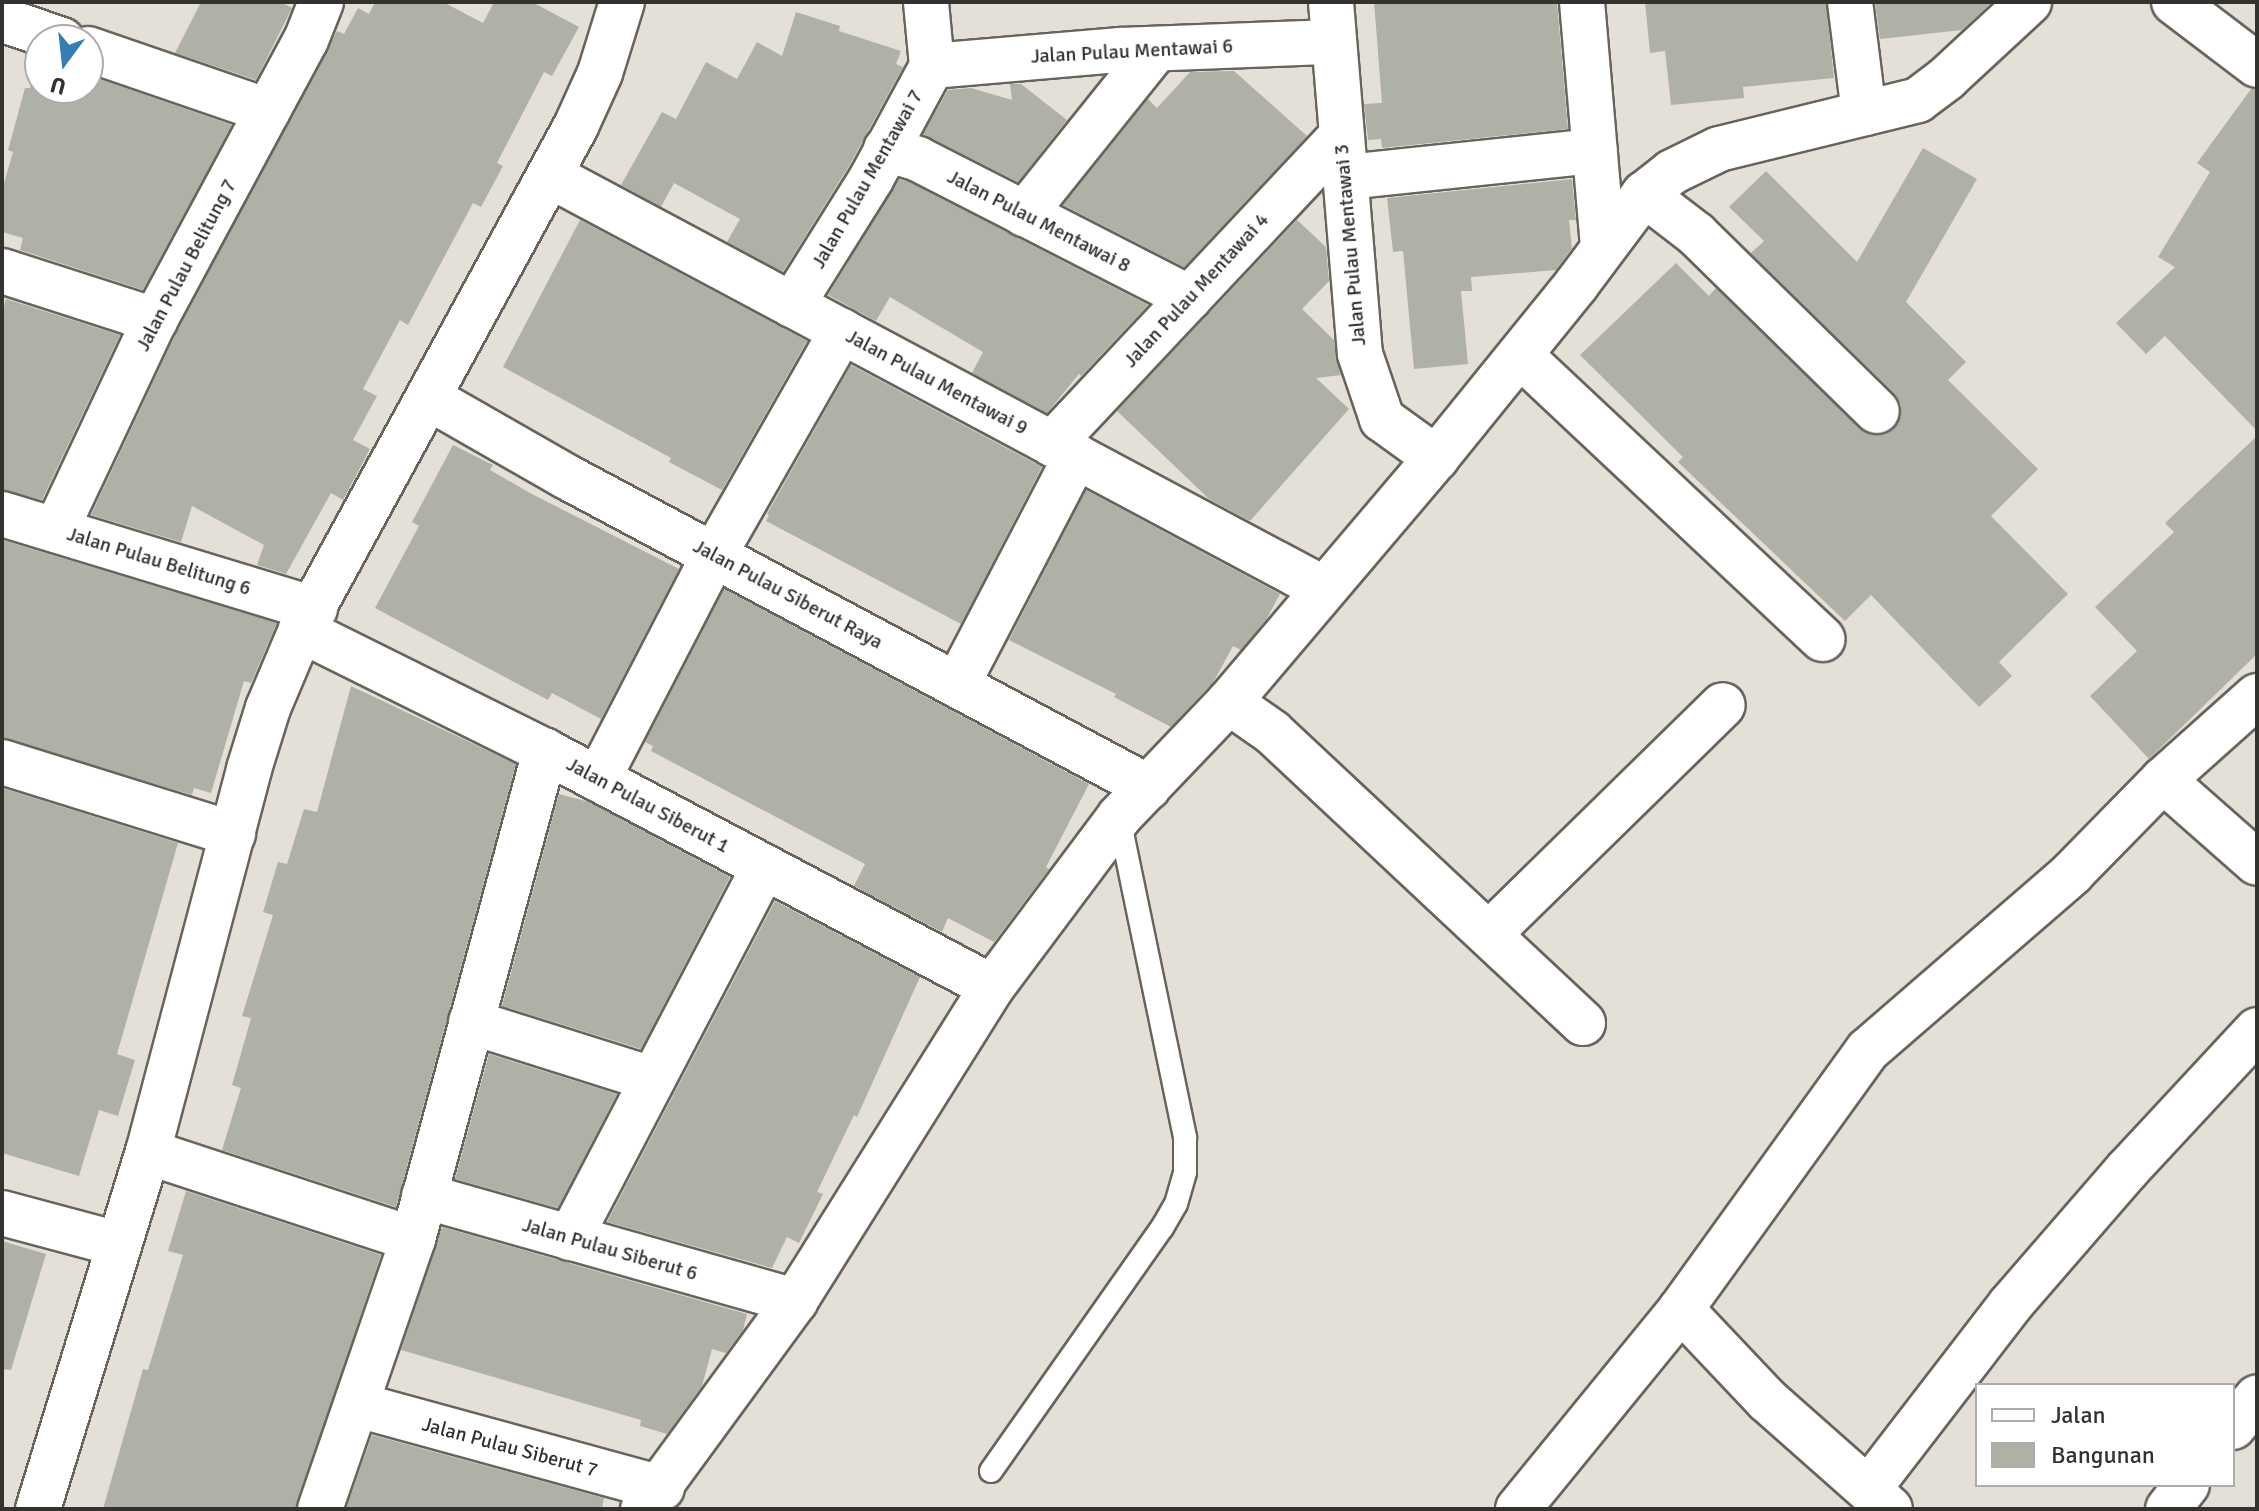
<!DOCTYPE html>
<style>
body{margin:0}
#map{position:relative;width:2259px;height:1511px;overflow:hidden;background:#e5e0d7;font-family:Signika,sans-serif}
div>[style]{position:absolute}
.building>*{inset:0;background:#afb1a7}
.roads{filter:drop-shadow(2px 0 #68645c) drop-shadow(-2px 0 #68645c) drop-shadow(0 2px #68645c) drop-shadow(0 -2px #68645c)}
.service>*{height:22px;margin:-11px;padding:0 11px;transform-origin:11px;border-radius:11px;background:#fff}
.minor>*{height:44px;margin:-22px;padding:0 22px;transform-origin:22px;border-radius:22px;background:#fff}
span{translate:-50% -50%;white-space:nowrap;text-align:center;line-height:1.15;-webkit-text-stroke:8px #fff;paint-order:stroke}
.street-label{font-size:20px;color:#34322f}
.frame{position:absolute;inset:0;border:4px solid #34322f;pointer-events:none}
.legend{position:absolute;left:1975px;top:1383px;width:260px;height:104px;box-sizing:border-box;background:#fff;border:2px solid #aeadac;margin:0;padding:10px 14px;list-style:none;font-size:24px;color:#34322f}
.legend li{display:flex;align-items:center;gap:16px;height:40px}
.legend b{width:40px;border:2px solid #aeadac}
.north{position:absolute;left:24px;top:24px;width:80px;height:80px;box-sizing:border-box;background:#fff;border:2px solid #aeadac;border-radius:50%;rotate:195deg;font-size:22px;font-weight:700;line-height:32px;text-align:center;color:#34322f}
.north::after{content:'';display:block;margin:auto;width:28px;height:36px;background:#357eb2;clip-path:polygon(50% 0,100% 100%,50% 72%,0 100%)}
</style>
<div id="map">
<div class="building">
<i style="clip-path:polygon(201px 2px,281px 2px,292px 8px,256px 80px,175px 53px)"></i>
<i style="clip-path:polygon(375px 2px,443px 2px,483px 23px,494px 2px,532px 2px,579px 27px,552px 76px,544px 72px,497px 163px,503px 166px,481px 207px,473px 203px,408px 325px,400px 320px,363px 389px,377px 396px,353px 440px,370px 449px,343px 500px,331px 493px,286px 574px,257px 565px,264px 545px,192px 506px,181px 542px,91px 515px,177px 331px,337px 31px,344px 34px,358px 8px,369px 14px)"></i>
<i style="clip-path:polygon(1374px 2px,1557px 2px,1568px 129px,1382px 148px,1381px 139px,1368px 140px,1364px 104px,1382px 103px)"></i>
<i style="clip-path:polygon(1645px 2px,1826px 2px,1834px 78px,1743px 87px,1744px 98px,1671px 105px,1665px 51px,1650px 53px)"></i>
<i style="clip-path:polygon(1875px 2px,1992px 2px,1962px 30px,1880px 39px)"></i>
<i style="clip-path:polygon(796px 12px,840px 26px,839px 31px,901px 51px,896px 64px,903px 67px,849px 166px,783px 272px,727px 242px,740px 219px,674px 183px,661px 207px,621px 185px,662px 112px,676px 119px,706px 62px,737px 79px,757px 42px,782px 56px)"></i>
<i style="clip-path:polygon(38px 58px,40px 88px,88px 88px,88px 75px,232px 125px,143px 290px,20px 250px,23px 238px,2px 232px,2px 190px,13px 152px,8px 150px,25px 88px,30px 88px)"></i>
<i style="clip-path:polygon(1234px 71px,1307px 136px,1184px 267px,1063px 205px,1148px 99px,1157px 108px,1190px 72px)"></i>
<i style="clip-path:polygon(1010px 84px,1021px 84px,1067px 120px,1018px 182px,923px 134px,948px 90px,971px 88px,1012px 100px)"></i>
<i style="clip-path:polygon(2251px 89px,2257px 89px,2257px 431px,2165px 336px,2146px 354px,2116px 323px,2175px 267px,2158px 257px,2210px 172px,2197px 163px)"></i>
<i style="clip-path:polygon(1923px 148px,1977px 179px,1906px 302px,1966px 362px,1948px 380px,2038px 469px,1991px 516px,2068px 594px,1999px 662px,2012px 676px,1979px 707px,1871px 595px,1845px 621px,1678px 462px,1683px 457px,1580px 355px,1676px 263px,1709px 296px,1716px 288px,1860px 429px,1872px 435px,1884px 435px,1894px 429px,1901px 416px,1901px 404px,1895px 394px,1751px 253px,1764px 241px,1729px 207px,1766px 171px,1857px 262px)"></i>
<i style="clip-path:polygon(899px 179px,909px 182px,1148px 305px,1081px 376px,1079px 374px,1047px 413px,972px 373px,983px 352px,890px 297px,876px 321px,828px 295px)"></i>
<i style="clip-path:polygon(1572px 179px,1576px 220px,1569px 220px,1572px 248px,1556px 270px,1471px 277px,1472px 291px,1461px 291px,1468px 364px,1414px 369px,1403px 251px,1393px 252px,1387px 198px)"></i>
<i style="clip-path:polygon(580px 220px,807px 341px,722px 490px,669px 462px,671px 458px,503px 367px)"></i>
<i style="clip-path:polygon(1297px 220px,1326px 247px,1329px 281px,1302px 309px,1334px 340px,1341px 375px,1316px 378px,1349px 409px,1250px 521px,1209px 499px,1117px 411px)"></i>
<i style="clip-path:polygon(6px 299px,120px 335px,42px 500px,2px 490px,2px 314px)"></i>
<i style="clip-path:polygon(851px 365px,1042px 467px,961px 624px,766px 521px,769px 515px,767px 514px)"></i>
<i style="clip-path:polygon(2257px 436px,2257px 654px,2149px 759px,2090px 696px,2137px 651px,2095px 607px,2174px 532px,2165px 523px)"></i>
<i style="clip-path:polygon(453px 445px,493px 465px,490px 470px,530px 493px,679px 569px,601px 719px,552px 693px,548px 700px,375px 608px,419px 526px,412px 522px)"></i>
<i style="clip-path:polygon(1086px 490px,1280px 594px,1266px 620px,1241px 650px,1233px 646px,1214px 681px,1171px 727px,1114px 697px,1116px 694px,1009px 640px)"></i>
<i style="clip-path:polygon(2px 540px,277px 623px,251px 683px,244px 681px,211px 793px,194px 788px,192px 795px,2px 738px)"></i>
<i style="clip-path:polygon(724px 589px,1089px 784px,1046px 867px,1049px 869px,994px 942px,948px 918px,942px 932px,854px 886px,865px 864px,651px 751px,653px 746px,645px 742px)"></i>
<i style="clip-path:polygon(351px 686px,516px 764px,396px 1207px,222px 1150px,241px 1088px,232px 1085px,251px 1018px,242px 1016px,273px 915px,263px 912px,278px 862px,287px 864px,304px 809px,317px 812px)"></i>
<i style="clip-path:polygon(2px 788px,178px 843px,117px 1054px,135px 1060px,118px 1116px,99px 1110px,79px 1176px,2px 1153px)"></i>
<i style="clip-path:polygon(559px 794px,589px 802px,730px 877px,641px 1049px,502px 1006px)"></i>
<i style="clip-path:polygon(775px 901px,920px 977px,857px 1117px,854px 1115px,817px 1192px,823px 1194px,799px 1243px,787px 1237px,772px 1268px,607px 1222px)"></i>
<i style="clip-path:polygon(489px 1054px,617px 1094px,558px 1208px,455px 1179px)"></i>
<i style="clip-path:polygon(186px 1191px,381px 1255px,296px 1509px,103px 1509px,143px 1369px,148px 1370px,183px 1255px,168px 1251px)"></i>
<i style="clip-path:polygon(442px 1227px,747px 1314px,743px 1330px,726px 1353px,712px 1349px,702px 1386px,667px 1434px,640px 1426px,641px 1420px,401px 1350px)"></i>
<i style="clip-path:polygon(2px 1241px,46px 1254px,11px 1370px,2px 1369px)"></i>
<i style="clip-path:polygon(372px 1435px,604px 1498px,602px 1509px,346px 1509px)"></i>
</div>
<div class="roads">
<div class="service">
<i style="left:991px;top:1471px;width:297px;rotate:-54.9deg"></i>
<i style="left:1162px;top:1228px;width:28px;rotate:-60deg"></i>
<i style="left:1176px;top:1204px;width:33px;rotate:-74deg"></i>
<i style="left:1185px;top:1172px;width:35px;rotate:-90deg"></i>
<i style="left:1185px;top:1137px;width:326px;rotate:-101.7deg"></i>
</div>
<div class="minor">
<i style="left:1331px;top:2px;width:353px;rotate:85.3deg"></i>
<i style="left:1360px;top:354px;width:69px;rotate:71.3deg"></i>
<i style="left:1382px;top:419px;width:67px;rotate:35.8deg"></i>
<i style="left:1582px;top:2px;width:246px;rotate:85.1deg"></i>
<i style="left:1850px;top:2px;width:112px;rotate:82.8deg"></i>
<i style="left:2174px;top:2px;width:104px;rotate:37.2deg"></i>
<i style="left:6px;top:21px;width:59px;rotate:18.7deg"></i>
<i style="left:88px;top:49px;width:190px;rotate:19deg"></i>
<i style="left:932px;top:66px;width:189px;rotate:-4.9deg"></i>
<i style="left:1120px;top:50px;width:212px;rotate:-2.2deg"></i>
<i style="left:886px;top:149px;width:34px;rotate:17deg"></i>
<i style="left:918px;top:159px;width:305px;rotate:27.1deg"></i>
<i style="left:551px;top:176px;width:876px;rotate:28.11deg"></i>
<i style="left:1346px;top:177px;width:250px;rotate:-6deg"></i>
<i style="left:1644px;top:194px;width:66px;rotate:37.6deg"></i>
<i style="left:1696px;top:234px;width:253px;rotate:44.4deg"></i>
<i style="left:1024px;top:214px;width:211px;rotate:-51.3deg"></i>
<i style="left:2px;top:271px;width:161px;rotate:17.8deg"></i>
<i style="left:792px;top:305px;width:149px;rotate:-57.9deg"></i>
<i style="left:871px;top:179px;width:128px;rotate:-61.6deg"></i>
<i style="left:932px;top:66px;width:64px;rotate:-95.4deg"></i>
<i style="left:1520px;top:355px;width:415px;rotate:43.2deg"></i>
<i style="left:429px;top:398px;width:159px;rotate:29.8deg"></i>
<i style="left:567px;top:477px;width:659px;rotate:28.08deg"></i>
<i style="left:1052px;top:444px;width:421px;rotate:-46.8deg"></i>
<i style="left:2px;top:514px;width:327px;rotate:16.9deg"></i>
<i style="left:56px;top:530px;width:232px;rotate:-64.8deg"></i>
<i style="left:155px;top:320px;width:318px;rotate:-61.7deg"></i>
<i style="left:306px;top:40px;width:41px;rotate:-68.5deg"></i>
<i style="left:301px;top:630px;width:272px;rotate:26.4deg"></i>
<i style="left:545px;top:751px;width:505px;rotate:27.83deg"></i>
<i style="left:957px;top:685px;width:258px;rotate:-62.5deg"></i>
<i style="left:1229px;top:702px;width:52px;rotate:34.9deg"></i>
<i style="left:1272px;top:732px;width:426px;rotate:43.1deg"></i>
<i style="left:2px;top:762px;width:242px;rotate:17.3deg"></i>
<i style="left:598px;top:779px;width:252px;rotate:-62.6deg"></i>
<i style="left:714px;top:555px;width:258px;rotate:-60.3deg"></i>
<i style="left:2163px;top:780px;width:125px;rotate:41.4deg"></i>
<i style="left:1489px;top:934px;width:327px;rotate:-44.4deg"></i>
<i style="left:471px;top:1022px;width:190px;rotate:17.5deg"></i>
<i style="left:148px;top:1152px;width:279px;rotate:18.2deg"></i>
<i style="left:424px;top:1196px;width:386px;rotate:15.8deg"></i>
<i style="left:2px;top:1213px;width:120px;rotate:15deg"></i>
<i style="left:570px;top:1238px;width:419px;rotate:-62.4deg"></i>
<i style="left:1681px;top:1309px;width:125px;rotate:46.6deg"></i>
<i style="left:1767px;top:1400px;width:164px;rotate:41.5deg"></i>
<i style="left:358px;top:1405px;width:315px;rotate:15.3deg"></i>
<i style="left:2233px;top:1427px;width:38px;rotate:-51deg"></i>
<i style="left:1870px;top:1487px;width:230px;rotate:-52.4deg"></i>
<i style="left:2010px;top:1305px;width:179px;rotate:-49.1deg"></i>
<i style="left:2127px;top:1170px;width:191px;rotate:-47.1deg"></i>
<i style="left:38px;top:1509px;width:374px;rotate:-72.9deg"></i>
<i style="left:148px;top:1152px;width:396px;rotate:-75.2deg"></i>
<i style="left:249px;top:769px;width:64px;rotate:-72.7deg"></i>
<i style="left:268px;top:708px;width:85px;rotate:-67.1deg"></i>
<i style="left:301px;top:630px;width:574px;rotate:-61.38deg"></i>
<i style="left:576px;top:126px;width:58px;rotate:-65.6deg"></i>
<i style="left:600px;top:73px;width:74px;rotate:-72.8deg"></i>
<i style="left:320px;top:1509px;width:286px;rotate:-71deg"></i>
<i style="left:413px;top:1239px;width:506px;rotate:-74.86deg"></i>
<i style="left:643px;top:1509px;width:258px;rotate:-53.8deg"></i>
<i style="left:795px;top:1301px;width:371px;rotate:-57.9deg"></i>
<i style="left:992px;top:987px;width:212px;rotate:-53.2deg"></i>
<i style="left:1119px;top:817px;width:159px;rotate:-46.3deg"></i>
<i style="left:1229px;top:702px;width:320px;rotate:-49.7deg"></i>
<i style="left:1436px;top:458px;width:223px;rotate:-51deg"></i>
<i style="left:1576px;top:285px;width:114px;rotate:-53.2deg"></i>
<i style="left:1644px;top:194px;width:36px;rotate:-38deg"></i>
<i style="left:1672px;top:172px;width:52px;rotate:-26.1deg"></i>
<i style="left:1719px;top:149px;width:205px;rotate:-13.8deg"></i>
<i style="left:1918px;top:100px;width:36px;rotate:-37deg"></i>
<i style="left:1947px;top:78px;width:112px;rotate:-42.8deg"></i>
<i style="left:1518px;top:1509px;width:258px;rotate:-50.8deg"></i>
<i style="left:1681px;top:1309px;width:319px;rotate:-54.2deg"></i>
<i style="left:1868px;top:1050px;width:270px;rotate:-40.9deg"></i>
<i style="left:2072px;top:873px;width:130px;rotate:-45.6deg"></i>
<i style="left:2163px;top:780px;width:126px;rotate:-41.8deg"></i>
<i style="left:2168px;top:1509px;width:31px;rotate:-52deg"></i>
</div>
</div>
<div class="street-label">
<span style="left:1132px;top:51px;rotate:-3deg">Jalan Pulau Mentawai 6</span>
<span style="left:867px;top:179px;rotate:-60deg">Jalan Pulau Mentawai 7</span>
<span style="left:1039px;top:221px;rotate:27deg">Jalan Pulau Mentawai 8</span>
<span style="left:1350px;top:245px;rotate:-95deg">Jalan Pulau Mentawai 3</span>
<span style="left:186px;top:265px;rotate:-62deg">Jalan Pulau Belitung 7</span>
<span style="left:1196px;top:290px;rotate:-47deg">Jalan Pulau Mentawai 4</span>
<span style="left:937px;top:382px;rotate:28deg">Jalan Pulau Mentawai 9</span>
<span style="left:159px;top:561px;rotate:17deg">Jalan Pulau Belitung 6</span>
<span style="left:788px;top:594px;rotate:28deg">Jalan Pulau Siberut Raya</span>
<span style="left:648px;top:805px;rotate:28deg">Jalan Pulau Siberut 1</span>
<span style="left:610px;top:1249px;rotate:16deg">Jalan Pulau Siberut 6</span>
<span style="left:510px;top:1447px;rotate:15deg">Jalan Pulau Siberut 7</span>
</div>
<div class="frame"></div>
<ul class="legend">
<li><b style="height:10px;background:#fff"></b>Jalan</li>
<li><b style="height:22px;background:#afb1a7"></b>Bangunan</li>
</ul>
<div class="north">U</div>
</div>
